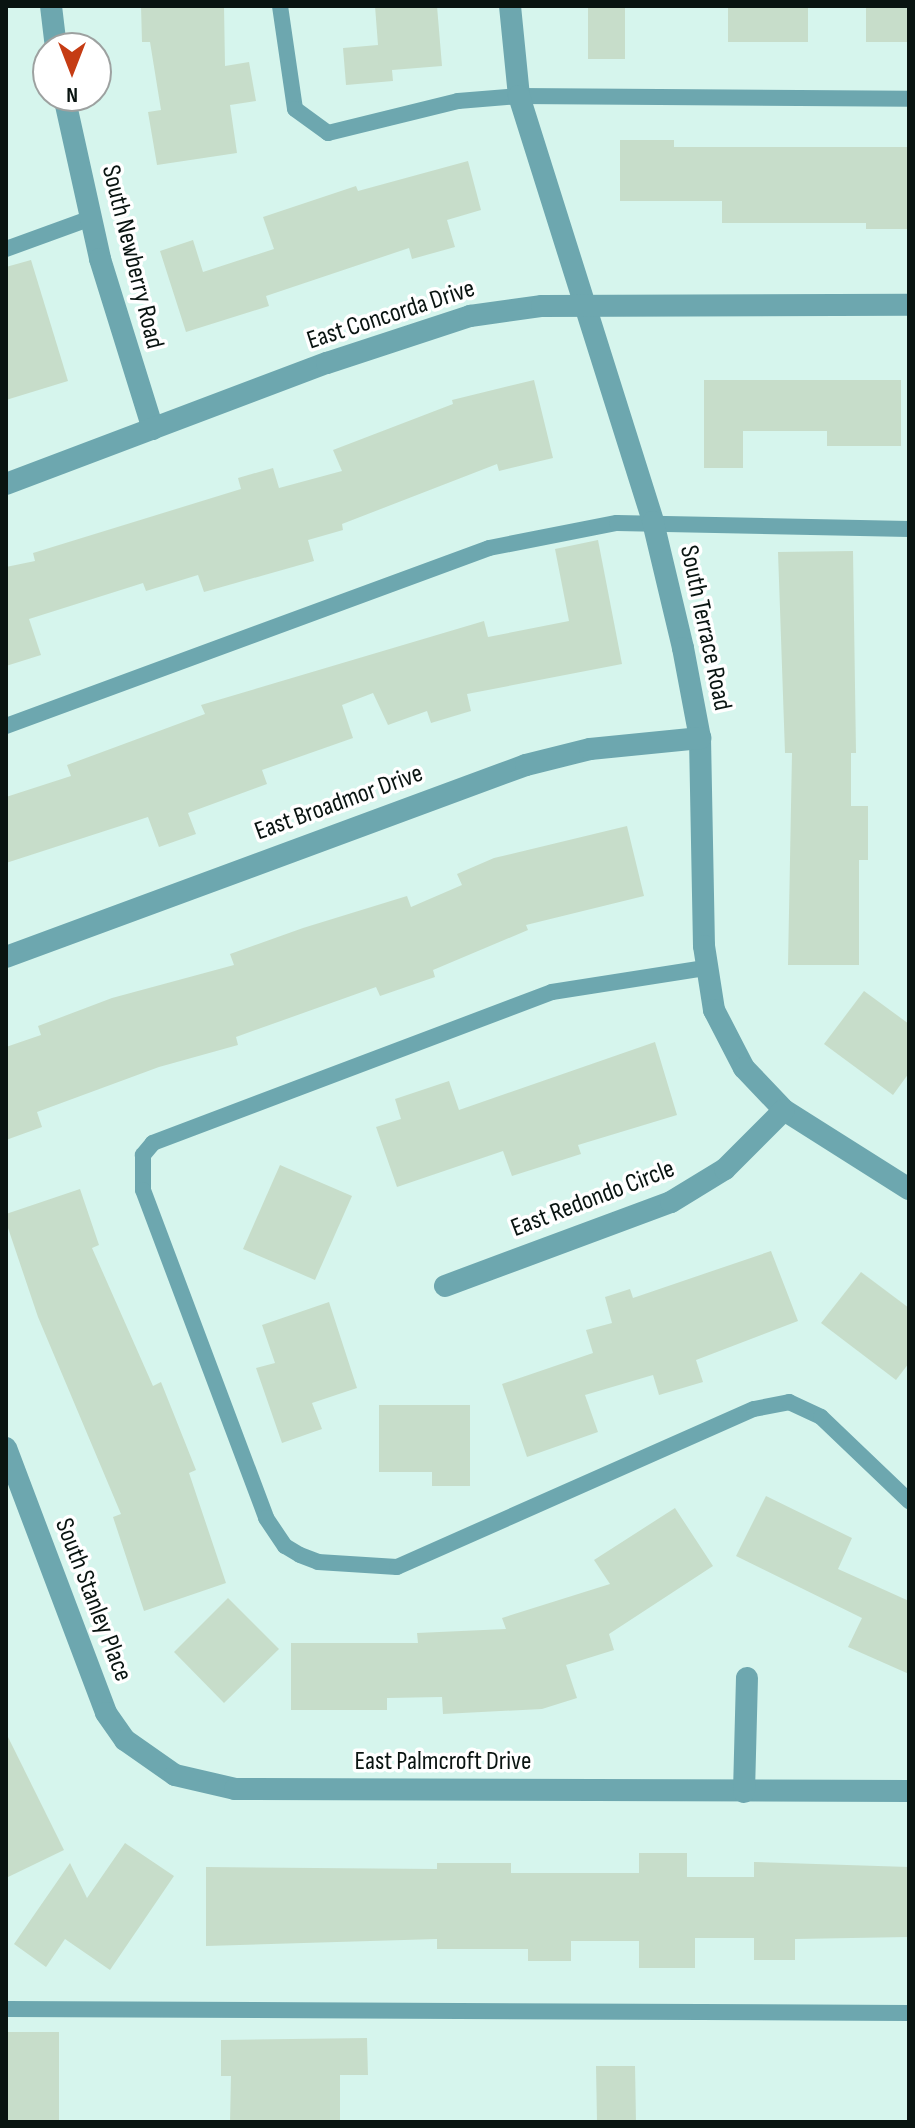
<!DOCTYPE html>
<style>
body{margin:0}
#map{position:relative;width:915px;height:2128px;overflow:hidden;background:#d6f5ed;font-family:"Sofia Sans Condensed",sans-serif}
div>[style]{position:absolute}
.building>*{inset:0;background:#c7ddca}
.service>*{height:16px;margin:-8px;padding:0 8px;transform-origin:8px;border-radius:8px;background:#6da7af}
.minor>*{height:22px;margin:-11px;padding:0 11px;transform-origin:11px;border-radius:11px;background:#6da7af}
span{translate:-50% -50%;white-space:nowrap;text-align:center;line-height:1.15;-webkit-text-stroke:7px #fff;paint-order:stroke}
.street-label{font-size:26px;color:#091411}
.frame{position:absolute;inset:0;border:8px solid #091411;pointer-events:none}
.north{position:absolute;left:32px;top:32px;width:80px;height:80px;box-sizing:border-box;background:#fff;border:2px solid #9da1a0;border-radius:50%;rotate:180deg;font-size:22px;font-weight:700;line-height:32px;text-align:center;color:#091411}
.north::after{content:'';display:block;margin:auto;width:28px;height:36px;background:#c53c14;clip-path:polygon(50% 0,100% 100%,50% 72%,0 100%)}
</style>
<div id="map">
<div class="building">
<i style="clip-path:polygon(141px 6px,224px 6px,225px 66px,249px 62px,256px 101px,230px 105px,237px 153px,157px 165px,148px 112px,161px 110px,150px 42px,142px 42px)"></i>
<i style="clip-path:polygon(375px 6px,437px 6px,442px 66px,392px 70px,393px 81px,346px 85px,343px 48px,378px 45px)"></i>
<i style="clip-path:polygon(588px 6px,625px 6px,625px 59px,588px 59px)"></i>
<i style="clip-path:polygon(728px 6px,808px 6px,808px 42px,728px 42px)"></i>
<i style="clip-path:polygon(866px 6px,909px 6px,909px 42px,866px 42px)"></i>
<i style="clip-path:polygon(620px 140px,674px 140px,674px 147px,909px 147px,909px 229px,866px 229px,866px 223px,722px 223px,722px 201px,620px 201px)"></i>
<i style="clip-path:polygon(468px 161px,481px 210px,447px 220px,455px 247px,412px 259px,409px 248px,266px 296px,269px 306px,186px 332px,160px 251px,193px 240px,203px 272px,274px 249px,263px 217px,356px 186px,358px 191px)"></i>
<i style="clip-path:polygon(31px 260px,68px 381px,6px 400px,6px 267px)"></i>
<i style="clip-path:polygon(534px 380px,553px 458px,499px 471px,497px 464px,342px 524px,343px 530px,308px 540px,314px 561px,204px 592px,198px 575px,146px 591px,143px 583px,29px 619px,41px 655px,6px 666px,6px 567px,35px 561px,33px 553px,241px 489px,238px 478px,273px 468px,279px 488px,342px 471px,333px 450px,453px 404px,452px 400px)"></i>
<i style="clip-path:polygon(704px 380px,901px 380px,901px 446px,827px 446px,827px 431px,743px 431px,743px 468px,704px 468px)"></i>
<i style="clip-path:polygon(598px 540px,622px 664px,467px 694px,471px 711px,431px 723px,427px 711px,388px 725px,373px 693px,342px 705px,353px 738px,262px 770px,267px 784px,188px 813px,196px 834px,159px 847px,148px 817px,6px 863px,6px 797px,71px 776px,67px 765px,205px 714px,201px 705px,484px 621px,488px 637px,569px 621px,555px 549px)"></i>
<i style="clip-path:polygon(853px 551px,856px 753px,851px 753px,851px 806px,868px 806px,868px 860px,859px 860px,859px 965px,788px 965px,792px 753px,785px 753px,778px 552px)"></i>
<i style="clip-path:polygon(627px 826px,644px 896px,526px 925px,528px 930px,433px 970px,435px 977px,380px 996px,376px 987px,236px 1037px,238px 1045px,159px 1067px,37px 1112px,42px 1127px,6px 1140px,6px 1047px,41px 1035px,38px 1026px,112px 998px,234px 965px,230px 954px,303px 928px,407px 896px,411px 907px,462px 885px,457px 874px,494px 858px)"></i>
<i style="clip-path:polygon(864px 991px,909px 1024px,909px 1073px,893px 1095px,824px 1044px)"></i>
<i style="clip-path:polygon(655px 1042px,677px 1115px,578px 1145px,581px 1154px,512px 1176px,503px 1151px,397px 1187px,376px 1127px,401px 1119px,395px 1099px,449px 1081px,459px 1110px)"></i>
<i style="clip-path:polygon(280px 1165px,352px 1196px,315px 1280px,243px 1249px)"></i>
<i style="clip-path:polygon(80px 1189px,99px 1245px,92px 1248px,153px 1386px,161px 1382px,196px 1470px,189px 1473px,226px 1583px,144px 1611px,113px 1517px,121px 1514px,38px 1317px,6px 1222px,6px 1214px)"></i>
<i style="clip-path:polygon(771px 1251px,798px 1321px,696px 1360px,703px 1382px,659px 1395px,653px 1375px,585px 1395px,598px 1432px,527px 1457px,502px 1384px,593px 1353px,586px 1330px,612px 1323px,605px 1297px,630px 1289px,633px 1298px)"></i>
<i style="clip-path:polygon(861px 1272px,909px 1308px,909px 1363px,896px 1380px,821px 1323px)"></i>
<i style="clip-path:polygon(329px 1302px,357px 1388px,312px 1403px,322px 1429px,282px 1443px,256px 1368px,275px 1363px,262px 1325px)"></i>
<i style="clip-path:polygon(379px 1405px,470px 1405px,470px 1486px,432px 1486px,432px 1472px,379px 1472px)"></i>
<i style="clip-path:polygon(766px 1496px,852px 1538px,838px 1569px,909px 1601px,909px 1674px,848px 1647px,862px 1618px,736px 1556px)"></i>
<i style="clip-path:polygon(675px 1508px,713px 1566px,609px 1634px,614px 1650px,566px 1665px,577px 1698px,542px 1709px,443px 1714px,442px 1697px,387px 1698px,387px 1710px,291px 1710px,291px 1643px,418px 1643px,417px 1633px,506px 1629px,502px 1618px,610px 1584px,594px 1560px)"></i>
<i style="clip-path:polygon(228px 1598px,279px 1649px,224px 1703px,174px 1652px)"></i>
<i style="clip-path:polygon(6px 1733px,64px 1850px,6px 1878px)"></i>
<i style="clip-path:polygon(125px 1843px,174px 1876px,110px 1970px,65px 1939px,46px 1967px,14px 1944px,70px 1863px,87px 1898px)"></i>
<i style="clip-path:polygon(639px 1853px,687px 1853px,687px 1877px,754px 1877px,754px 1862px,909px 1867px,909px 1937px,795px 1939px,795px 1960px,754px 1960px,754px 1938px,695px 1938px,695px 1968px,639px 1968px,639px 1941px,571px 1941px,571px 1961px,528px 1961px,528px 1949px,437px 1949px,437px 1939px,206px 1946px,206px 1867px,437px 1869px,437px 1863px,511px 1863px,511px 1873px,639px 1873px)"></i>
<i style="clip-path:polygon(6px 2032px,59px 2032px,59px 2122px,6px 2122px)"></i>
<i style="clip-path:polygon(367px 2038px,368px 2075px,340px 2075px,340px 2122px,230px 2122px,231px 2076px,221px 2076px,221px 2040px)"></i>
<i style="clip-path:polygon(596px 2066px,635px 2066px,636px 2122px,597px 2122px)"></i>
</div>
<div class="service">
<i style="left:280px;top:6px;width:104px;rotate:81.7deg"></i>
<i style="left:295px;top:109px;width:41px;rotate:36deg"></i>
<i style="left:328px;top:133px;width:134px;rotate:-13.8deg"></i>
<i style="left:458px;top:101px;width:61px;rotate:-4.7deg"></i>
<i style="left:519px;top:96px;width:390px;rotate:0.4deg"></i>
<i style="left:6px;top:249px;width:90px;rotate:-20deg"></i>
<i style="left:6px;top:726px;width:515px;rotate:-20.23deg"></i>
<i style="left:489px;top:548px;width:130px;rotate:-11.1deg"></i>
<i style="left:617px;top:523px;width:292px;rotate:1.2deg"></i>
<i style="left:705px;top:968px;width:155px;rotate:171.1deg"></i>
<i style="left:552px;top:992px;width:427px;rotate:159.3deg"></i>
<i style="left:153px;top:1143px;width:16px;rotate:130deg"></i>
<i style="left:143px;top:1155px;width:35px;rotate:90deg"></i>
<i style="left:143px;top:1190px;width:350px;rotate:69.4deg"></i>
<i style="left:266px;top:1518px;width:34px;rotate:56deg"></i>
<i style="left:285px;top:1546px;width:17px;rotate:31deg"></i>
<i style="left:300px;top:1555px;width:19px;rotate:21deg"></i>
<i style="left:318px;top:1562px;width:79px;rotate:3.6deg"></i>
<i style="left:397px;top:1567px;width:390px;rotate:-23.9deg"></i>
<i style="left:754px;top:1409px;width:36px;rotate:-11deg"></i>
<i style="left:789px;top:1402px;width:35px;rotate:25deg"></i>
<i style="left:821px;top:1417px;width:122px;rotate:43.7deg"></i>
<i style="left:6px;top:2009px;width:903px;rotate:0.25deg"></i>
</div>
<div class="minor">
<i style="left:51px;top:6px;width:42px;rotate:83.2deg"></i>
<i style="left:510px;top:6px;width:90px;rotate:84.3deg"></i>
<i style="left:519px;top:96px;width:447px;rotate:72.5deg"></i>
<i style="left:653px;top:522px;width:130px;rotate:76.6deg"></i>
<i style="left:683px;top:648px;width:92px;rotate:79.3deg"></i>
<i style="left:700px;top:738px;width:208px;rotate:88.9deg"></i>
<i style="left:704px;top:946px;width:65px;rotate:81.1deg"></i>
<i style="left:714px;top:1010px;width:65px;rotate:62.7deg"></i>
<i style="left:744px;top:1068px;width:58px;rotate:46.4deg"></i>
<i style="left:784px;top:1110px;width:148px;rotate:32.3deg"></i>
<i style="left:64px;top:96px;width:167px;rotate:77.5deg"></i>
<i style="left:100px;top:259px;width:178px;rotate:72.7deg"></i>
<i style="left:6px;top:484px;width:343px;rotate:-20.7deg"></i>
<i style="left:327px;top:363px;width:151px;rotate:-18.2deg"></i>
<i style="left:470px;top:316px;width:73px;rotate:-7.9deg"></i>
<i style="left:542px;top:306px;width:367px;rotate:-0.2deg"></i>
<i style="left:6px;top:957px;width:554px;rotate:-20.27deg"></i>
<i style="left:526px;top:765px;width:66px;rotate:-14deg"></i>
<i style="left:590px;top:749px;width:111px;rotate:-5.7deg"></i>
<i style="left:445px;top:1286px;width:241px;rotate:-20.4deg"></i>
<i style="left:671px;top:1202px;width:63px;rotate:-31.4deg"></i>
<i style="left:725px;top:1169px;width:83px;rotate:-45deg"></i>
<i style="left:6px;top:1448px;width:283px;rotate:69.3deg"></i>
<i style="left:106px;top:1713px;width:33px;rotate:55deg"></i>
<i style="left:125px;top:1740px;width:61px;rotate:35deg"></i>
<i style="left:175px;top:1775px;width:62px;rotate:13.1deg"></i>
<i style="left:235px;top:1789px;width:674px;rotate:0.17deg"></i>
<i style="left:744px;top:1792px;width:114px;rotate:-88.5deg"></i>
</div>
<div class="street-label">
<span style="left:132px;top:257px;rotate:76deg">South Newberry Road</span>
<span style="left:391px;top:315px;rotate:-18deg">East Concorda Drive</span>
<span style="left:705px;top:628px;rotate:78deg">South Terrace Road</span>
<span style="left:339px;top:803px;rotate:-20deg">East Broadmor Drive</span>
<span style="left:593px;top:1199px;rotate:-21deg">East Redondo Circle</span>
<span style="left:93px;top:1600px;rotate:69deg">South Stanley Place</span>
<span style="left:443px;top:1762px">East Palmcroft Drive</span>
</div>
<div class="frame"></div>
<div class="north">N</div>
</div>
